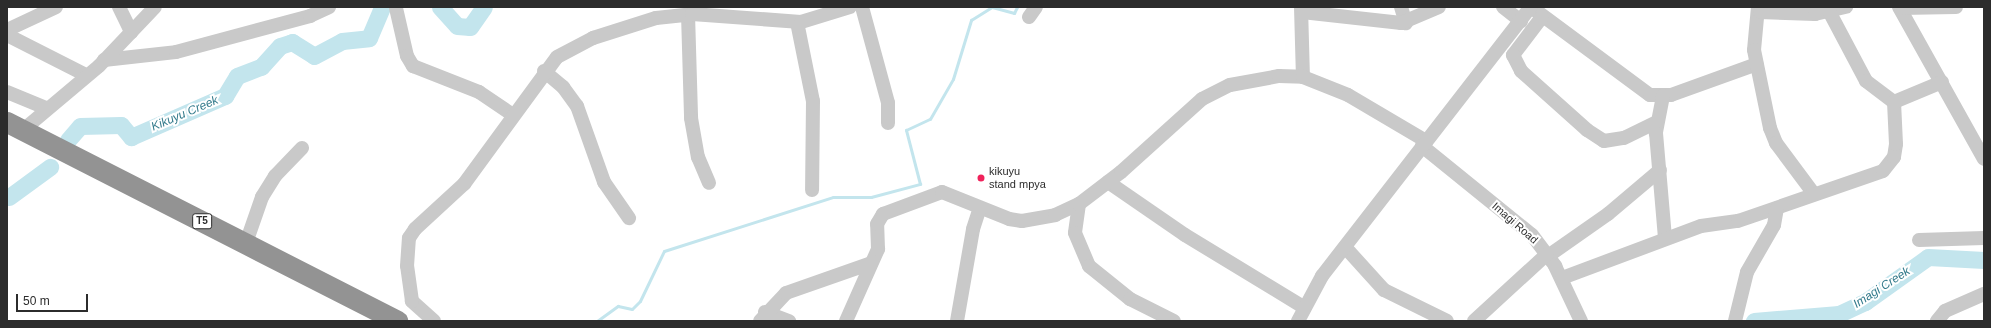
<!DOCTYPE html>
<style>
body{margin:0}
#map{position:relative;width:1991px;height:328px;overflow:hidden;background:#fff;font-family:Arial,sans-serif}
div>[style]{position:absolute}
.stream>*{height:3px;margin:-1.5px;padding:0 1.5px;transform-origin:1.5px;border-radius:1.5px;background:#c3e5ed}
.river>*{height:17px;margin:-8.5px;padding:0 8.5px;transform-origin:8.5px;border-radius:8.5px;background:#c3e5ed}
.minor>*{height:14px;margin:-7px;padding:0 7px;transform-origin:7px;border-radius:7px;background:#c9c9c9}
.highway>*{height:21px;margin:-10.5px;padding:0 10.5px;transform-origin:10.5px;border-radius:10.5px;background:#939393}
.dots>*{width:11px;height:11px;translate:-50% -50%;box-sizing:border-box;border:2px solid #fff;border-radius:50%}
span{translate:-50% -50%;white-space:nowrap;text-align:center;line-height:1.15;-webkit-text-stroke:4px #fff;paint-order:stroke}
.shield-label span{padding:1px 3px;background:#fff;border:1px solid;border-radius:3px;-webkit-text-stroke-width:0}
.shield-label{font-size:10px;color:#2c2c2c;font-weight:700}
.poi-label{font-size:11px;color:#2c2c2c}
.left{translate:0 -50%;text-align:left}
.street-label{font-size:11px;color:#2c2c2c}
.water-label{font-size:12px;color:#347b8c;font-style:italic}
.frame{position:absolute;inset:0;border:8px solid #2c2c2c;pointer-events:none}
.scale{position:absolute;left:16px;top:294px;width:72px;height:18px;box-sizing:border-box;border:2px solid #2c2c2c;border-top:0;padding-left:5px;font-size:12px;line-height:14px;white-space:nowrap;color:#2c2c2c;-webkit-text-stroke:3px #fff;paint-order:stroke}
</style>
<div id="map">
<div class="stream">
<i style="left:597px;top:321px;width:26px;rotate:-36deg"></i>
<i style="left:618px;top:306px;width:14px;rotate:12deg"></i>
<i style="left:632px;top:309px;width:11px;rotate:-45deg"></i>
<i style="left:640px;top:301px;width:55px;rotate:-64.4deg"></i>
<i style="left:664px;top:251px;width:177px;rotate:-17.7deg"></i>
<i style="left:833px;top:197px;width:38px"></i>
<i style="left:871px;top:197px;width:51px;rotate:-14.9deg"></i>
<i style="left:920px;top:184px;width:56px;rotate:-104.5deg"></i>
<i style="left:906px;top:130px;width:26px;rotate:-25deg"></i>
<i style="left:930px;top:119px;width:46px;rotate:-60.1deg"></i>
<i style="left:953px;top:79px;width:62px;rotate:-73deg"></i>
<i style="left:971px;top:20px;width:25px;rotate:-32deg"></i>
<i style="left:992px;top:7px;width:23px;rotate:15deg"></i>
<i style="left:1014px;top:13px;width:7px;rotate:-63deg"></i>
</div>
<div class="river">
<i style="left:440px;top:7px;width:25px;rotate:48deg"></i>
<i style="left:457px;top:26px;width:13px;rotate:4deg"></i>
<i style="left:470px;top:27px;width:24px;rotate:-55deg"></i>
<i style="left:68px;top:140px;width:18px;rotate:-49deg"></i>
<i style="left:80px;top:126px;width:41px;rotate:-1.4deg"></i>
<i style="left:121px;top:125px;width:16px;rotate:50deg"></i>
<i style="left:131px;top:137px;width:103px;rotate:-23.6deg"></i>
<i style="left:225px;top:96px;width:23px;rotate:-59deg"></i>
<i style="left:237px;top:76px;width:26px;rotate:-21deg"></i>
<i style="left:261px;top:67px;width:28px;rotate:-48deg"></i>
<i style="left:280px;top:46px;width:13px;rotate:-18deg"></i>
<i style="left:292px;top:42px;width:26px;rotate:32deg"></i>
<i style="left:314px;top:56px;width:32px;rotate:-28deg"></i>
<i style="left:342px;top:41px;width:27px;rotate:-6deg"></i>
<i style="left:369px;top:38px;width:34px;rotate:-67deg"></i>
<i style="left:9px;top:197px;width:51px;rotate:-36.2deg"></i>
<i style="left:1754px;top:321px;width:85px;rotate:-4.7deg"></i>
<i style="left:1839px;top:314px;width:29px;rotate:-25deg"></i>
<i style="left:1865px;top:302px;width:77px;rotate:-35.5deg"></i>
<i style="left:1928px;top:257px;width:56px;rotate:3.1deg"></i>
</div>
<div class="minor">
<i style="left:119px;top:7px;width:28px;rotate:64deg"></i>
<i style="left:862px;top:7px;width:99px;rotate:74.8deg"></i>
<i style="left:888px;top:103px;width:20px;rotate:90deg"></i>
<i style="left:1301px;top:7px;width:70px;rotate:88.4deg"></i>
<i style="left:1401px;top:7px;width:17px;rotate:73deg"></i>
<i style="left:1503px;top:7px;width:23px;rotate:38deg"></i>
<i style="left:1531px;top:7px;width:148px;rotate:36.5deg"></i>
<i style="left:1650px;top:95px;width:21px"></i>
<i style="left:1671px;top:95px;width:91px;rotate:-19.8deg"></i>
<i style="left:1758px;top:7px;width:43px;rotate:95.3deg"></i>
<i style="left:1754px;top:50px;width:80px;rotate:78.4deg"></i>
<i style="left:1770px;top:128px;width:16px;rotate:68deg"></i>
<i style="left:1776px;top:143px;width:64px;rotate:53.3deg"></i>
<i style="left:1899px;top:7px;width:174px;rotate:60.8deg"></i>
<i style="left:396px;top:8px;width:49px;rotate:77.1deg"></i>
<i style="left:407px;top:56px;width:12px;rotate:59deg"></i>
<i style="left:413px;top:66px;width:71px;rotate:21.5deg"></i>
<i style="left:479px;top:92px;width:41px;rotate:34.1deg"></i>
<i style="left:1900px;top:8px;width:56px;rotate:-1deg"></i>
<i style="left:1302px;top:12px;width:100px;rotate:6.3deg"></i>
<i style="left:1401px;top:23px;width:41px;rotate:-22.8deg"></i>
<i style="left:1760px;top:12px;width:55px;rotate:2.1deg"></i>
<i style="left:1815px;top:14px;width:32px;rotate:-13deg"></i>
<i style="left:1830px;top:13px;width:77px;rotate:62.1deg"></i>
<i style="left:1866px;top:81px;width:35px;rotate:37deg"></i>
<i style="left:688px;top:14px;width:104px;rotate:88.3deg"></i>
<i style="left:691px;top:118px;width:40px;rotate:80deg"></i>
<i style="left:698px;top:157px;width:28px;rotate:67deg"></i>
<i style="left:1029px;top:17px;width:12px;rotate:-55deg"></i>
<i style="left:1542px;top:17px;width:48px;rotate:127.3deg"></i>
<i style="left:1513px;top:55px;width:18px;rotate:63deg"></i>
<i style="left:1521px;top:71px;width:89px;rotate:41.8deg"></i>
<i style="left:1587px;top:130px;width:20px;rotate:33deg"></i>
<i style="left:1604px;top:141px;width:20px;rotate:-9deg"></i>
<i style="left:1624px;top:138px;width:37px;rotate:-26deg"></i>
<i style="left:797px;top:22px;width:81px;rotate:78.6deg"></i>
<i style="left:813px;top:101px;width:89px;rotate:90.6deg"></i>
<i style="left:7px;top:30px;width:54px;rotate:-25.1deg"></i>
<i style="left:7px;top:35px;width:89px;rotate:26.9deg"></i>
<i style="left:104px;top:60px;width:72px;rotate:-6.3deg"></i>
<i style="left:176px;top:52px;width:139px;rotate:-15deg"></i>
<i style="left:310px;top:16px;width:21px;rotate:-25deg"></i>
<i style="left:544px;top:71px;width:25px;rotate:40deg"></i>
<i style="left:563px;top:87px;width:24px;rotate:54deg"></i>
<i style="left:577px;top:106px;width:81px;rotate:70.4deg"></i>
<i style="left:604px;top:182px;width:44px;rotate:55.2deg"></i>
<i style="left:7px;top:92px;width:42px;rotate:22.3deg"></i>
<i style="left:1663px;top:96px;width:38px;rotate:101deg"></i>
<i style="left:1656px;top:133px;width:106px;rotate:85.1deg"></i>
<i style="left:23px;top:130px;width:99px;rotate:-40.1deg"></i>
<i style="left:99px;top:66px;width:81px;rotate:-46.5deg"></i>
<i style="left:1422px;top:146px;width:141px;rotate:39deg"></i>
<i style="left:1532px;top:235px;width:39px;rotate:53deg"></i>
<i style="left:1555px;top:266px;width:61px;rotate:64.7deg"></i>
<i style="left:1108px;top:182px;width:93px;rotate:34.5deg"></i>
<i style="left:1185px;top:235px;width:140px;rotate:31.3deg"></i>
<i style="left:1079px;top:204px;width:29px;rotate:98deg"></i>
<i style="left:1075px;top:233px;width:36px;rotate:67deg"></i>
<i style="left:1089px;top:266px;width:53px;rotate:38.8deg"></i>
<i style="left:1130px;top:299px;width:49px;rotate:26.6deg"></i>
<i style="left:1919px;top:240px;width:65px;rotate:-1.8deg"></i>
<i style="left:246px;top:243px;width:49px;rotate:-70.8deg"></i>
<i style="left:262px;top:197px;width:25px;rotate:-58deg"></i>
<i style="left:275px;top:176px;width:39px;rotate:-46deg"></i>
<i style="left:1345px;top:247px;width:58px;rotate:47.8deg"></i>
<i style="left:1384px;top:290px;width:70px;rotate:26.2deg"></i>
<i style="left:1548px;top:256px;width:73px;rotate:-35deg"></i>
<i style="left:1608px;top:214px;width:68px;rotate:-40.2deg"></i>
<i style="left:1562px;top:278px;width:148px;rotate:-20.5deg"></i>
<i style="left:1701px;top:226px;width:37px;rotate:-8deg"></i>
<i style="left:1738px;top:221px;width:153px;rotate:-19deg"></i>
<i style="left:1883px;top:171px;width:18px;rotate:-52deg"></i>
<i style="left:1894px;top:157px;width:13px;rotate:-81deg"></i>
<i style="left:1896px;top:144px;width:42px;rotate:-92.7deg"></i>
<i style="left:1894px;top:102px;width:52px;rotate:-22.6deg"></i>
<i style="left:765px;top:312px;width:26px;rotate:21deg"></i>
<i style="left:434px;top:321px;width:30px;rotate:-138deg"></i>
<i style="left:412px;top:301px;width:35px;rotate:-98deg"></i>
<i style="left:407px;top:266px;width:28px;rotate:-86deg"></i>
<i style="left:409px;top:238px;width:11px;rotate:-56deg"></i>
<i style="left:415px;top:229px;width:67px;rotate:-42.6deg"></i>
<i style="left:464px;top:184px;width:157px;rotate:-53.8deg"></i>
<i style="left:557px;top:57px;width:41px;rotate:-27.8deg"></i>
<i style="left:593px;top:38px;width:66px;rotate:-17.6deg"></i>
<i style="left:656px;top:18px;width:36px;rotate:-6deg"></i>
<i style="left:692px;top:14px;width:109px;rotate:4.2deg"></i>
<i style="left:801px;top:22px;width:51px;rotate:-17deg"></i>
<i style="left:760px;top:321px;width:38px;rotate:-47deg"></i>
<i style="left:786px;top:293px;width:88px;rotate:-19.3deg"></i>
<i style="left:846px;top:321px;width:79px;rotate:-66deg"></i>
<i style="left:878px;top:249px;width:25px;rotate:-92deg"></i>
<i style="left:877px;top:224px;width:12px;rotate:-59deg"></i>
<i style="left:883px;top:214px;width:63px;rotate:-20.4deg"></i>
<i style="left:942px;top:192px;width:72px;rotate:21.9deg"></i>
<i style="left:1009px;top:219px;width:13px;rotate:9deg"></i>
<i style="left:1022px;top:221px;width:34px;rotate:-10deg"></i>
<i style="left:1055px;top:215px;width:26px;rotate:-25deg"></i>
<i style="left:1079px;top:204px;width:53px;rotate:-37.3deg"></i>
<i style="left:1121px;top:172px;width:109px;rotate:-42deg"></i>
<i style="left:1202px;top:99px;width:31px;rotate:-27deg"></i>
<i style="left:1230px;top:85px;width:50px;rotate:-10.4deg"></i>
<i style="left:1279px;top:76px;width:24px;rotate:2deg"></i>
<i style="left:1303px;top:77px;width:48px;rotate:21.8deg"></i>
<i style="left:1348px;top:95px;width:91px;rotate:30.5deg"></i>
<i style="left:957px;top:321px;width:93px;rotate:-80.1deg"></i>
<i style="left:973px;top:229px;width:22px;rotate:-72deg"></i>
<i style="left:1298px;top:321px;width:51px;rotate:-61.9deg"></i>
<i style="left:1322px;top:276px;width:341px;rotate:-52.2deg"></i>
<i style="left:1474px;top:321px;width:99px;rotate:-42.5deg"></i>
<i style="left:1735px;top:321px;width:50px;rotate:-76.2deg"></i>
<i style="left:1747px;top:272px;width:54px;rotate:-60.1deg"></i>
<i style="left:1774px;top:225px;width:17px;rotate:-80deg"></i>
<i style="left:1937px;top:321px;width:13px;rotate:-51deg"></i>
<i style="left:1945px;top:311px;width:43px;rotate:-23.6deg"></i>
</div>
<div class="highway">
<i style="left:7px;top:122px;width:438px;rotate:27deg"></i>
</div>
<div class="dots">
<i style="left:981px;top:178px;background:#f0225b"></i>
</div>
<div class="shield-label">
<span style="left:202px;top:221px">T5</span>
</div>
<div class="poi-label">
<span class="left" style="left:989px;top:178px">kikuyu<br>stand mpya</span>
</div>
<div class="street-label">
<span style="left:1515px;top:223px;rotate:41deg">Imagi Road</span>
</div>
<div class="water-label">
<span style="left:185px;top:114px;rotate:-23deg">Kikuyu Creek</span>
<span style="left:1882px;top:288px;rotate:-33deg">Imagi Creek</span>
</div>
<div class="frame"></div>
<div class="scale">50 m</div>
</div>
